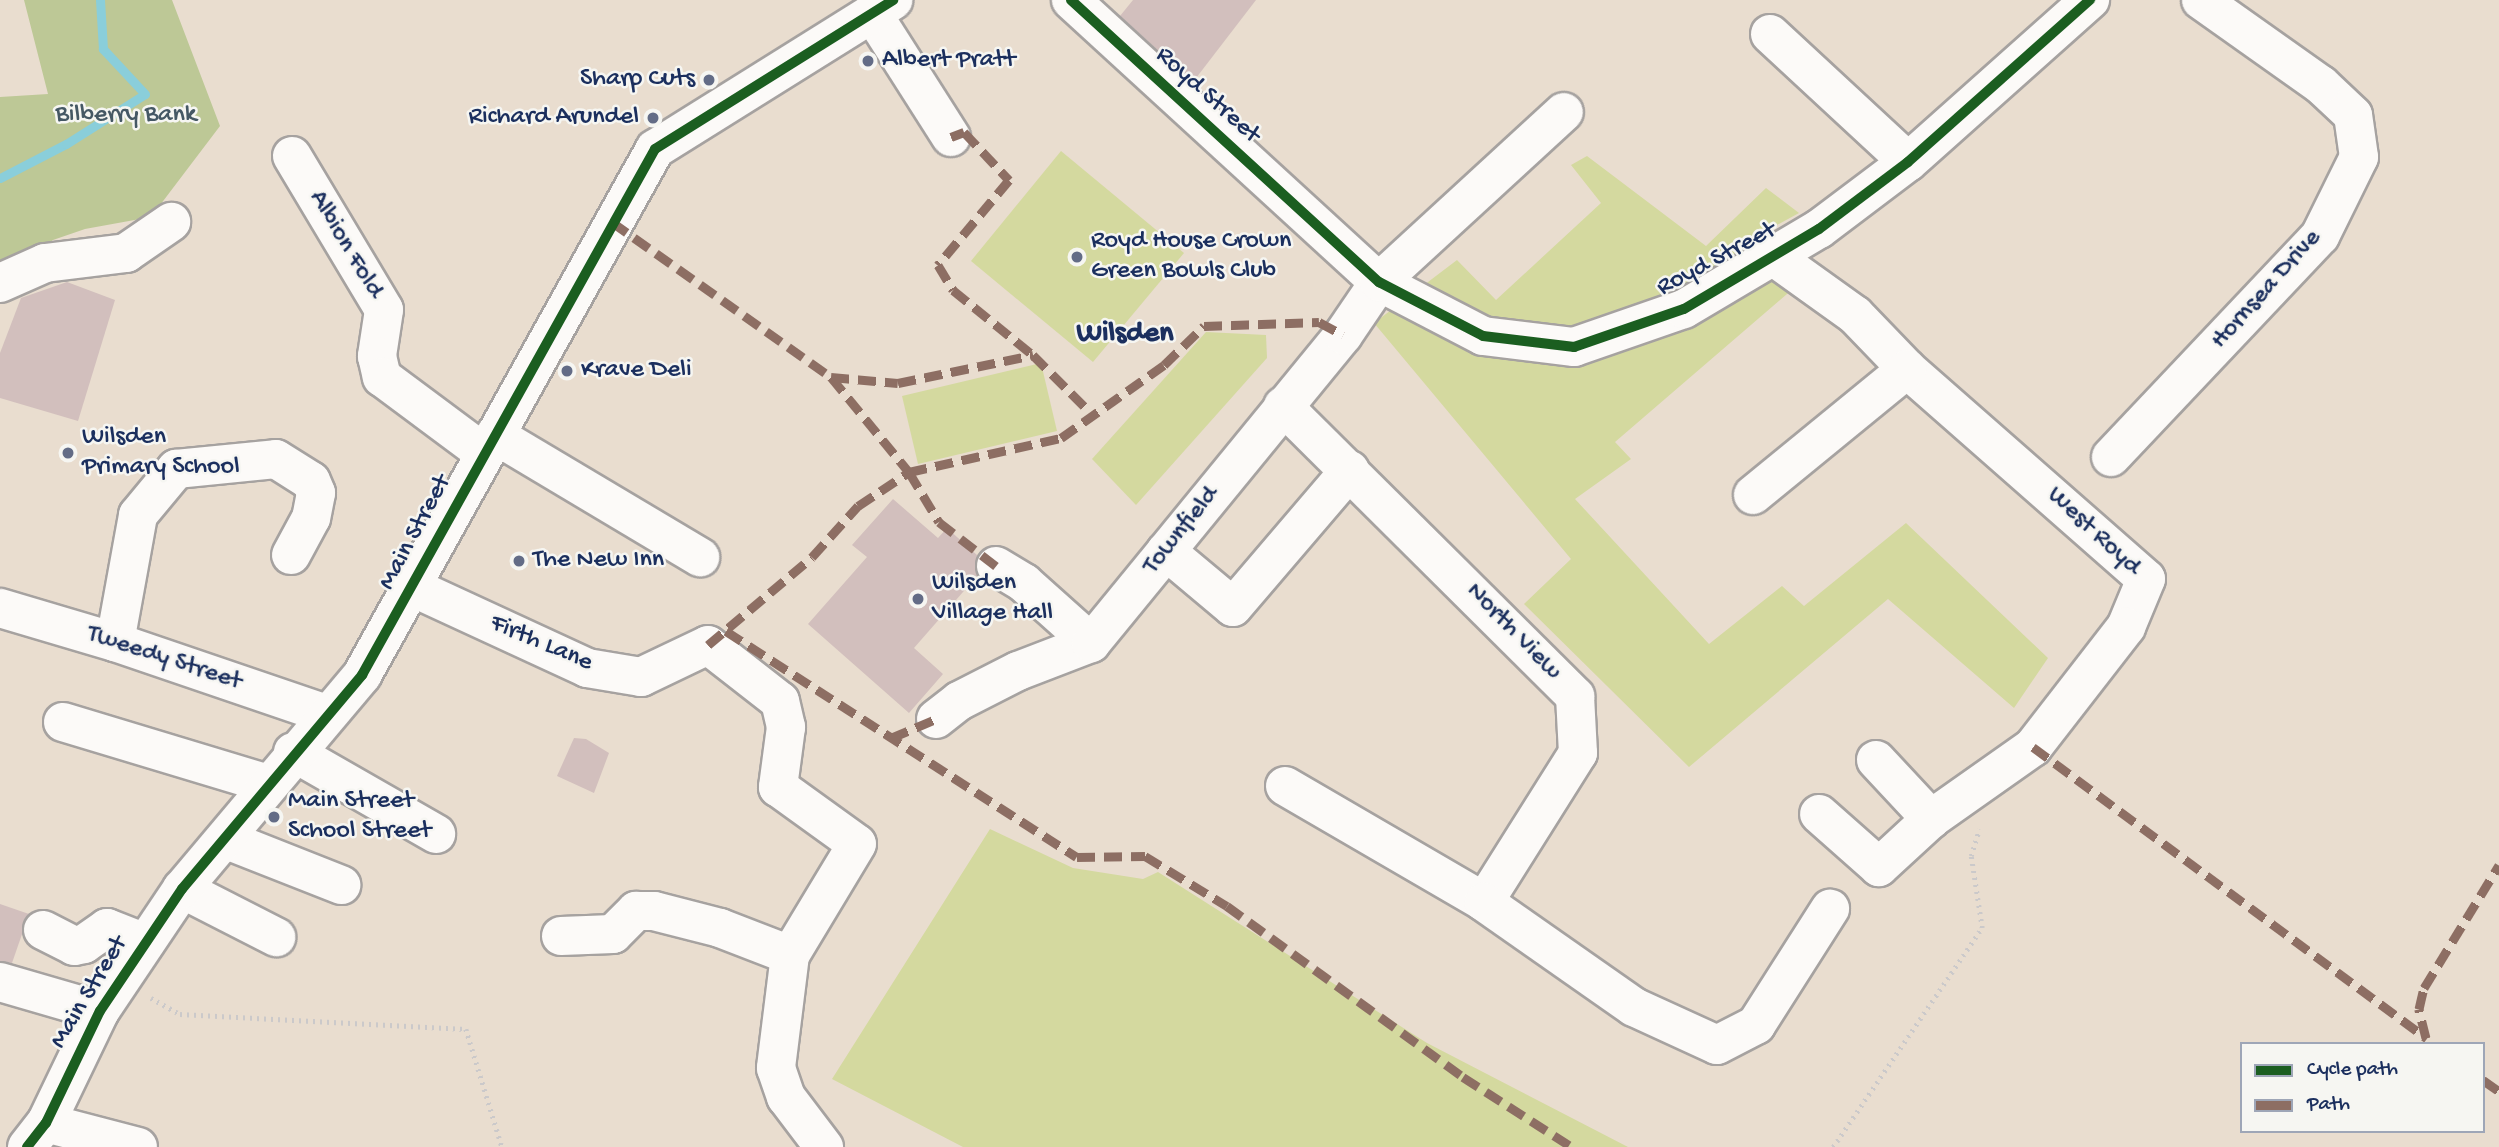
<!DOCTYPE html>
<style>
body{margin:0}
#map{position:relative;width:2499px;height:1147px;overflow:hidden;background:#e9ddcf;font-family:"Gochi Hand",sans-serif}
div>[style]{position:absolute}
.green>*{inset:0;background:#d4d99f}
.forest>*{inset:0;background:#bdc896}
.stream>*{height:9px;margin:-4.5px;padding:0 4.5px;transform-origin:4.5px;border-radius:4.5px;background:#8aceda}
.building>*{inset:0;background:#d2bfbd}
.path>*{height:4.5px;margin-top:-2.25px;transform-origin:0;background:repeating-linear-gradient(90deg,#cbc9ca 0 2px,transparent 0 7px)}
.roads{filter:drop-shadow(2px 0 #a6a2a0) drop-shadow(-2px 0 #a6a2a0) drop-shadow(0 2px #a6a2a0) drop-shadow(0 -2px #a6a2a0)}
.minor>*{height:38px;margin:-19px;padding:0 19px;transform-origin:19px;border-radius:19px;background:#fcfaf8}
.quiet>*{height:9px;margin-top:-4.5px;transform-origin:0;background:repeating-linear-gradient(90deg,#8d6e63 0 18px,transparent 0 27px)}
.cycleway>*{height:10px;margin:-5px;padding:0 5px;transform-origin:5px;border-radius:5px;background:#1b5e20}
.dots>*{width:19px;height:19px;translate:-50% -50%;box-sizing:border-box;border:4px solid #f6f6f2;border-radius:50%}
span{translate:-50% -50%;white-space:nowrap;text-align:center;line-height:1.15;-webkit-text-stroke:5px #f6f6f2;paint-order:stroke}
.poi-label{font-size:26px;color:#1b2f5e}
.left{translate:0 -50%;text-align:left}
.right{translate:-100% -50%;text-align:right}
.street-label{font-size:26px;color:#1b2f5e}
.park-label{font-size:26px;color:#455864}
.quarter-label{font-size:30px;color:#1b2f5e;font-weight:700}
.legend{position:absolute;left:2240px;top:1042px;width:245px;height:91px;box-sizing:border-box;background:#f6f6f2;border:2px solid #9ea6b7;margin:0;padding:9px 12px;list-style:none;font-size:21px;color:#1b2f5e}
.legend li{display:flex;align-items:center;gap:14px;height:35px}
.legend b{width:35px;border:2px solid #9ea6b7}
</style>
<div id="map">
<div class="green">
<i style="clip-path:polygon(1061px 151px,1184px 253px,1093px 362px,971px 261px)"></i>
<i style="clip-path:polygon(1587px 156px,1706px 246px,1766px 188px,1799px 213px,1744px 243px,1794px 288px,1615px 442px,1631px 459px,1575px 499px,1709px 644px,1782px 586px,1804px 606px,1906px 523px,2048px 658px,2014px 708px,1888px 599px,1689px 767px,1524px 604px,1571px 559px,1374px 323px,1457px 260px,1496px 300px,1601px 203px,1571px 165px)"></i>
<i style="clip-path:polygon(1206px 332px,1266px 335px,1267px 358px,1136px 505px,1092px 459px)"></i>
<i style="clip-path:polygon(1041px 363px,1057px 431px,918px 464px,902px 396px)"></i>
<i style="clip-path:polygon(990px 829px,1073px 868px,1143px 879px,1158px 872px,1427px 1043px,1628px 1147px,963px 1147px,832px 1079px)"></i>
</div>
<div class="forest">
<i style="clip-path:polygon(24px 0,172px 0,220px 126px,151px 217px,85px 229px,53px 240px,0 283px,0 97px,48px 94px)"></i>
</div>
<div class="stream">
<i style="left:0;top:178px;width:74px;rotate:-27.3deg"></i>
<i style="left:66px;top:144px;width:93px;rotate:-32.3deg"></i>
<i style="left:145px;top:94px;width:62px;rotate:-133deg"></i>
<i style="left:103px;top:49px;width:49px;rotate:-93.5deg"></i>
</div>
<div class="building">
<i style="clip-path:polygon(1133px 0,1256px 0,1193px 82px,1120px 16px)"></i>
<i style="clip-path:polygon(67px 282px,115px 300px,78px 421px,0 398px,0 353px,21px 298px)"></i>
<i style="clip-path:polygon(893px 499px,938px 538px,947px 528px,977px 555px,977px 576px,914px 648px,943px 674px,909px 713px,808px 624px,867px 557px,852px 545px)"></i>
<i style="clip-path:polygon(574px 738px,586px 739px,609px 753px,594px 793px,557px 776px)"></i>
<i style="clip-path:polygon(0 904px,29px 914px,12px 963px,0 961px)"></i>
</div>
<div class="path">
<i style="left:151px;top:998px;width:33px;rotate:29deg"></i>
<i style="left:180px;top:1014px;width:286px;rotate:3deg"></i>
<i style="left:466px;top:1029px;width:123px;rotate:73deg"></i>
<i style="left:1833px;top:1147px;width:265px;rotate:-55.8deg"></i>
<i style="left:1982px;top:928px;width:73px;rotate:-98.7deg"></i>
<i style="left:1971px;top:856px;width:28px;rotate:-73deg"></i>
</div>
<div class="roads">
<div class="minor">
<i style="left:1071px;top:0;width:418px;rotate:42.5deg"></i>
<i style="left:1379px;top:282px;width:117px;rotate:27.4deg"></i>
<i style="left:1483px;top:336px;width:92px;rotate:6.9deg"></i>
<i style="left:1574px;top:347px;width:116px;rotate:-19.1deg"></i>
<i style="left:1684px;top:309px;width:157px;rotate:-30.7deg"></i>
<i style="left:1819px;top:229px;width:111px;rotate:-37deg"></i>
<i style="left:1908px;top:162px;width:244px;rotate:-41.7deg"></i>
<i style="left:872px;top:13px;width:147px;rotate:57.5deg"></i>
<i style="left:1770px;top:34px;width:188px;rotate:42.8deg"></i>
<i style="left:292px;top:156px;width:179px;rotate:59.1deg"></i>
<i style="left:384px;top:310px;width:47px;rotate:98.7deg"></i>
<i style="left:377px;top:356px;width:22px;rotate:77deg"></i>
<i style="left:382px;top:377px;width:127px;rotate:36.7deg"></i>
<i style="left:1774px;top:257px;width:100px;rotate:35.6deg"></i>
<i style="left:1855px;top:315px;width:75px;rotate:46.1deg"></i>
<i style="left:1907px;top:369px;width:318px;rotate:41.3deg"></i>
<i style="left:2146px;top:579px;width:52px;rotate:112.6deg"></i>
<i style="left:2126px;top:627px;width:152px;rotate:127.8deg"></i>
<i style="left:2033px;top:747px;width:125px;rotate:144.8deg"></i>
<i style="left:1931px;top:819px;width:71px;rotate:137.3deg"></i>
<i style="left:1879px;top:867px;width:80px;rotate:-138.5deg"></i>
<i style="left:0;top:283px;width:49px;rotate:-24deg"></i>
<i style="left:45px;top:263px;width:82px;rotate:-7deg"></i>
<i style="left:126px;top:253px;width:55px;rotate:-34.6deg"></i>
<i style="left:1283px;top:406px;width:412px;rotate:44.8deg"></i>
<i style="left:1575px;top:696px;width:57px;rotate:87deg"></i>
<i style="left:1578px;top:753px;width:176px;rotate:122.2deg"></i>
<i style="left:495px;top:435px;width:239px;rotate:30.8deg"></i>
<i style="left:2111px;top:457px;width:304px;rotate:-46.6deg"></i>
<i style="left:2320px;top:236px;width:88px;rotate:-63.7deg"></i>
<i style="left:2359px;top:157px;width:42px;rotate:-98.1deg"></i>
<i style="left:2353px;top:115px;width:44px;rotate:-136.8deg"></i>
<i style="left:2321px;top:85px;width:147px;rotate:-144.7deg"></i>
<i style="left:1753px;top:495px;width:199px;rotate:-39.3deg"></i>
<i style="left:1166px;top:551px;width:87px;rotate:39.9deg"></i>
<i style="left:1233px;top:607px;width:180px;rotate:-49.5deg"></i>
<i style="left:996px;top:566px;width:33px;rotate:31deg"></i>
<i style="left:1024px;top:583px;width:90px;rotate:41.8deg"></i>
<i style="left:414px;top:588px;width:191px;rotate:24.8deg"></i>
<i style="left:587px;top:668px;width:55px;rotate:9.5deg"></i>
<i style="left:641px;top:677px;width:74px;rotate:-25.5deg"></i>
<i style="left:708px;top:645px;width:91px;rotate:37.9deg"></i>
<i style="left:780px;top:701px;width:27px;rotate:77deg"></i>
<i style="left:786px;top:727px;width:61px;rotate:97.6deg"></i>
<i style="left:778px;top:787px;width:97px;rotate:35.8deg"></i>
<i style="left:857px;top:844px;width:130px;rotate:121.1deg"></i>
<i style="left:790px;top:955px;width:114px;rotate:97.1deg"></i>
<i style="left:776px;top:1068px;width:31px;rotate:71deg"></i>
<i style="left:786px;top:1097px;width:63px;rotate:52.8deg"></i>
<i style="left:0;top:608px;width:120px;rotate:16.5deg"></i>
<i style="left:115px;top:642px;width:224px;rotate:18.8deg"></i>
<i style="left:115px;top:642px;width:129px;rotate:-79.7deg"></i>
<i style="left:138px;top:515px;width:60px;rotate:-50.4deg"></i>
<i style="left:176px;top:469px;width:100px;rotate:-5.7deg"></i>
<i style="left:276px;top:459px;width:41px;rotate:32.2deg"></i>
<i style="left:311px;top:481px;width:13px;rotate:67deg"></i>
<i style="left:316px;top:493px;width:25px;rotate:101deg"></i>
<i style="left:311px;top:518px;width:42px;rotate:118.4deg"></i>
<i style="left:936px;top:719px;width:29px;rotate:-38deg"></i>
<i style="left:959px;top:701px;width:66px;rotate:-27deg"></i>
<i style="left:1018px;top:671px;width:78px;rotate:-21deg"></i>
<i style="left:1091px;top:643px;width:398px;rotate:-50.7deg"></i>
<i style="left:1343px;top:335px;width:64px;rotate:-55.8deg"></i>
<i style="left:1379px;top:282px;width:251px;rotate:-42.6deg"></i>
<i style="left:63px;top:722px;width:215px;rotate:16.8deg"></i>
<i style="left:293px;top:752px;width:165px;rotate:29.8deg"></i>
<i style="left:1876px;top:760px;width:81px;rotate:47deg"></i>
<i style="left:1285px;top:786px;width:230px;rotate:30.2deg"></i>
<i style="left:1484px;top:902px;width:183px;rotate:35deg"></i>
<i style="left:1634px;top:1007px;width:91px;rotate:24.6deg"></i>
<i style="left:1717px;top:1045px;width:44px;rotate:-27.1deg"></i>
<i style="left:1756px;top:1025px;width:138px;rotate:-57.5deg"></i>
<i style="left:227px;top:840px;width:123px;rotate:21.5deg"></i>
<i style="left:182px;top:889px;width:106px;rotate:27.1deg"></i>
<i style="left:43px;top:930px;width:35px;rotate:27deg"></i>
<i style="left:74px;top:946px;width:10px;rotate:-11deg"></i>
<i style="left:84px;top:944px;width:28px;rotate:-35deg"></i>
<i style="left:107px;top:928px;width:41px;rotate:21.5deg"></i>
<i style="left:561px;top:936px;width:52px;rotate:-2.2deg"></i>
<i style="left:613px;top:934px;width:33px;rotate:-45deg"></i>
<i style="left:636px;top:911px;width:18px"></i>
<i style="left:654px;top:911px;width:68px;rotate:14.4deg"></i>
<i style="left:720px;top:928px;width:75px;rotate:21.1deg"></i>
<i style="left:0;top:982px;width:104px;rotate:16.2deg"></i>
<i style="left:46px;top:1123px;width:95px;rotate:14.6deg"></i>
<i style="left:27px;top:1147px;width:31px;rotate:-52deg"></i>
<i style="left:46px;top:1123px;width:124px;rotate:-64.3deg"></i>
<i style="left:100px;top:1011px;width:147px;rotate:-56.1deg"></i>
<i style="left:182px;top:889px;width:280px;rotate:-49.9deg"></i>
<i style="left:362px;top:675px;width:602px;rotate:-60.88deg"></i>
<i style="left:655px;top:149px;width:281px;rotate:-32deg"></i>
</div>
</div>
<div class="quiet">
<i style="left:951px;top:137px;width:14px;rotate:-21deg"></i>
<i style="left:964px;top:132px;width:66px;rotate:46.8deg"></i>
<i style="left:1009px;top:180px;width:111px;rotate:129.9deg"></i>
<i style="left:938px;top:265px;width:29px;rotate:59deg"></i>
<i style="left:953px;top:290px;width:103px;rotate:39.1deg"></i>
<i style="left:612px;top:222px;width:268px;rotate:35.3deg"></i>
<i style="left:831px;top:377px;width:123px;rotate:50.6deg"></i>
<i style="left:909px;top:472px;width:58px;rotate:59deg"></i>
<i style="left:939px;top:522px;width:72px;rotate:37.7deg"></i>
<i style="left:831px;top:377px;width:67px;rotate:5.1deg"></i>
<i style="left:898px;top:383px;width:138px;rotate:-11.7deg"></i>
<i style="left:1033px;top:355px;width:85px;rotate:45deg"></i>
<i style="left:726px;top:631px;width:417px;rotate:32.8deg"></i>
<i style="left:1077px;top:857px;width:68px;rotate:-0.8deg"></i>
<i style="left:1145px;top:856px;width:96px;rotate:31.4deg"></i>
<i style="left:1227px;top:906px;width:291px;rotate:35.9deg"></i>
<i style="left:1463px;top:1077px;width:130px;rotate:32.7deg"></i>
<i style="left:708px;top:645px;width:136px;rotate:-40.2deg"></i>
<i style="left:812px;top:557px;width:69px;rotate:-48deg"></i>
<i style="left:858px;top:506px;width:61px;rotate:-33.7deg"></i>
<i style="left:909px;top:472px;width:156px;rotate:-12.6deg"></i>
<i style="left:1061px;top:438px;width:126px;rotate:-35.3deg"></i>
<i style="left:1164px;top:365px;width:56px;rotate:-44.3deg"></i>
<i style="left:1204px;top:326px;width:115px;rotate:-2deg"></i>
<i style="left:1319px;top:322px;width:27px;rotate:28deg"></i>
<i style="left:891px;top:738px;width:49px;rotate:-22.9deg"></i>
<i style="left:2033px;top:747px;width:490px;rotate:36.5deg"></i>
<i style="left:2426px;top:1038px;width:30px;rotate:-104deg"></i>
<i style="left:2419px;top:1009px;width:22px;rotate:-77deg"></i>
<i style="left:2424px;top:988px;width:144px;rotate:-58.6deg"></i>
<i style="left:2483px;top:1080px;width:19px;rotate:35deg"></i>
</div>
<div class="cycleway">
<i style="left:1071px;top:0;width:418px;rotate:42.5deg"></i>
<i style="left:1379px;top:282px;width:117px;rotate:27.4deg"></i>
<i style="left:1483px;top:336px;width:92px;rotate:6.9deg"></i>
<i style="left:1574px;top:347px;width:116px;rotate:-19.1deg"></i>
<i style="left:1684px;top:309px;width:157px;rotate:-30.7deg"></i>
<i style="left:1819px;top:229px;width:111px;rotate:-37deg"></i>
<i style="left:1908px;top:162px;width:244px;rotate:-41.7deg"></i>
<i style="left:27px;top:1147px;width:31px;rotate:-52deg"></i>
<i style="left:46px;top:1123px;width:124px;rotate:-64.3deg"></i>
<i style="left:100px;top:1011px;width:147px;rotate:-56.1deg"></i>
<i style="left:182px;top:889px;width:280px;rotate:-49.9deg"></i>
<i style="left:362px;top:675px;width:602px;rotate:-60.88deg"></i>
<i style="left:655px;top:149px;width:281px;rotate:-32deg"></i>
</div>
<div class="dots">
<i style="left:868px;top:61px;background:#636c86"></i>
<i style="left:709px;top:80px;background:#636c86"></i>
<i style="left:653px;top:118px;background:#636c86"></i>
<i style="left:1077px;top:257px;background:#636c86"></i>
<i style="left:567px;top:371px;background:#636c86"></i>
<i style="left:68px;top:453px;background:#636c86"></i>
<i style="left:519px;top:561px;background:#636c86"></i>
<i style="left:918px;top:599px;background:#636c86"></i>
<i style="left:274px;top:817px;background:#636c86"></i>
</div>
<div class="poi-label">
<span class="left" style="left:882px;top:61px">Albert Pratt</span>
<span class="right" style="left:695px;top:80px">Sharp Cuts</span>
<span class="right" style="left:639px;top:118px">Richard Arundel</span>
<span class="left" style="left:1091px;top:257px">Royd House Crown<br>Green Bowls Club</span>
<span class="left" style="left:581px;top:371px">Krave Deli</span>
<span class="left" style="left:82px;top:453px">Wilsden<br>Primary School</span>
<span class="left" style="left:533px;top:561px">The New Inn</span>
<span class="left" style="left:932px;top:599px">Wilsden<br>Village Hall</span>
<span class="left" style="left:288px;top:817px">Main Street<br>School Street</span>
</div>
<div class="street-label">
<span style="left:1207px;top:96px;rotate:42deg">Royd Street</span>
<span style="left:345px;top:245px;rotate:59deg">Albion Fold</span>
<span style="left:1717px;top:260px;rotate:-28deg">Royd Street</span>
<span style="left:2267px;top:290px;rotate:-48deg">Hornsea Drive</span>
<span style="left:1182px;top:531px;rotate:-51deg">Townfield</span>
<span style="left:2093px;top:532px;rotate:43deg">West Royd</span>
<span style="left:416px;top:533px;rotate:-62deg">Main Street</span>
<span style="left:1513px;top:632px;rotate:46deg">North View</span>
<span style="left:541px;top:644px;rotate:23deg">Firth Lane</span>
<span style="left:164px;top:659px;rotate:18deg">Tweedy Street</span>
<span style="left:90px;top:993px;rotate:-59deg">Main Street</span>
</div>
<div class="park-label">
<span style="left:126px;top:116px">Bilberry Bank</span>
</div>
<div class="quarter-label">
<span style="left:1125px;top:335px">Wilsden</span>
</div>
<ul class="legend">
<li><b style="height:9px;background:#1b5e20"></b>Cycle path</li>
<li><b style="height:9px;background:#8d6e63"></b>Path</li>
</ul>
</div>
